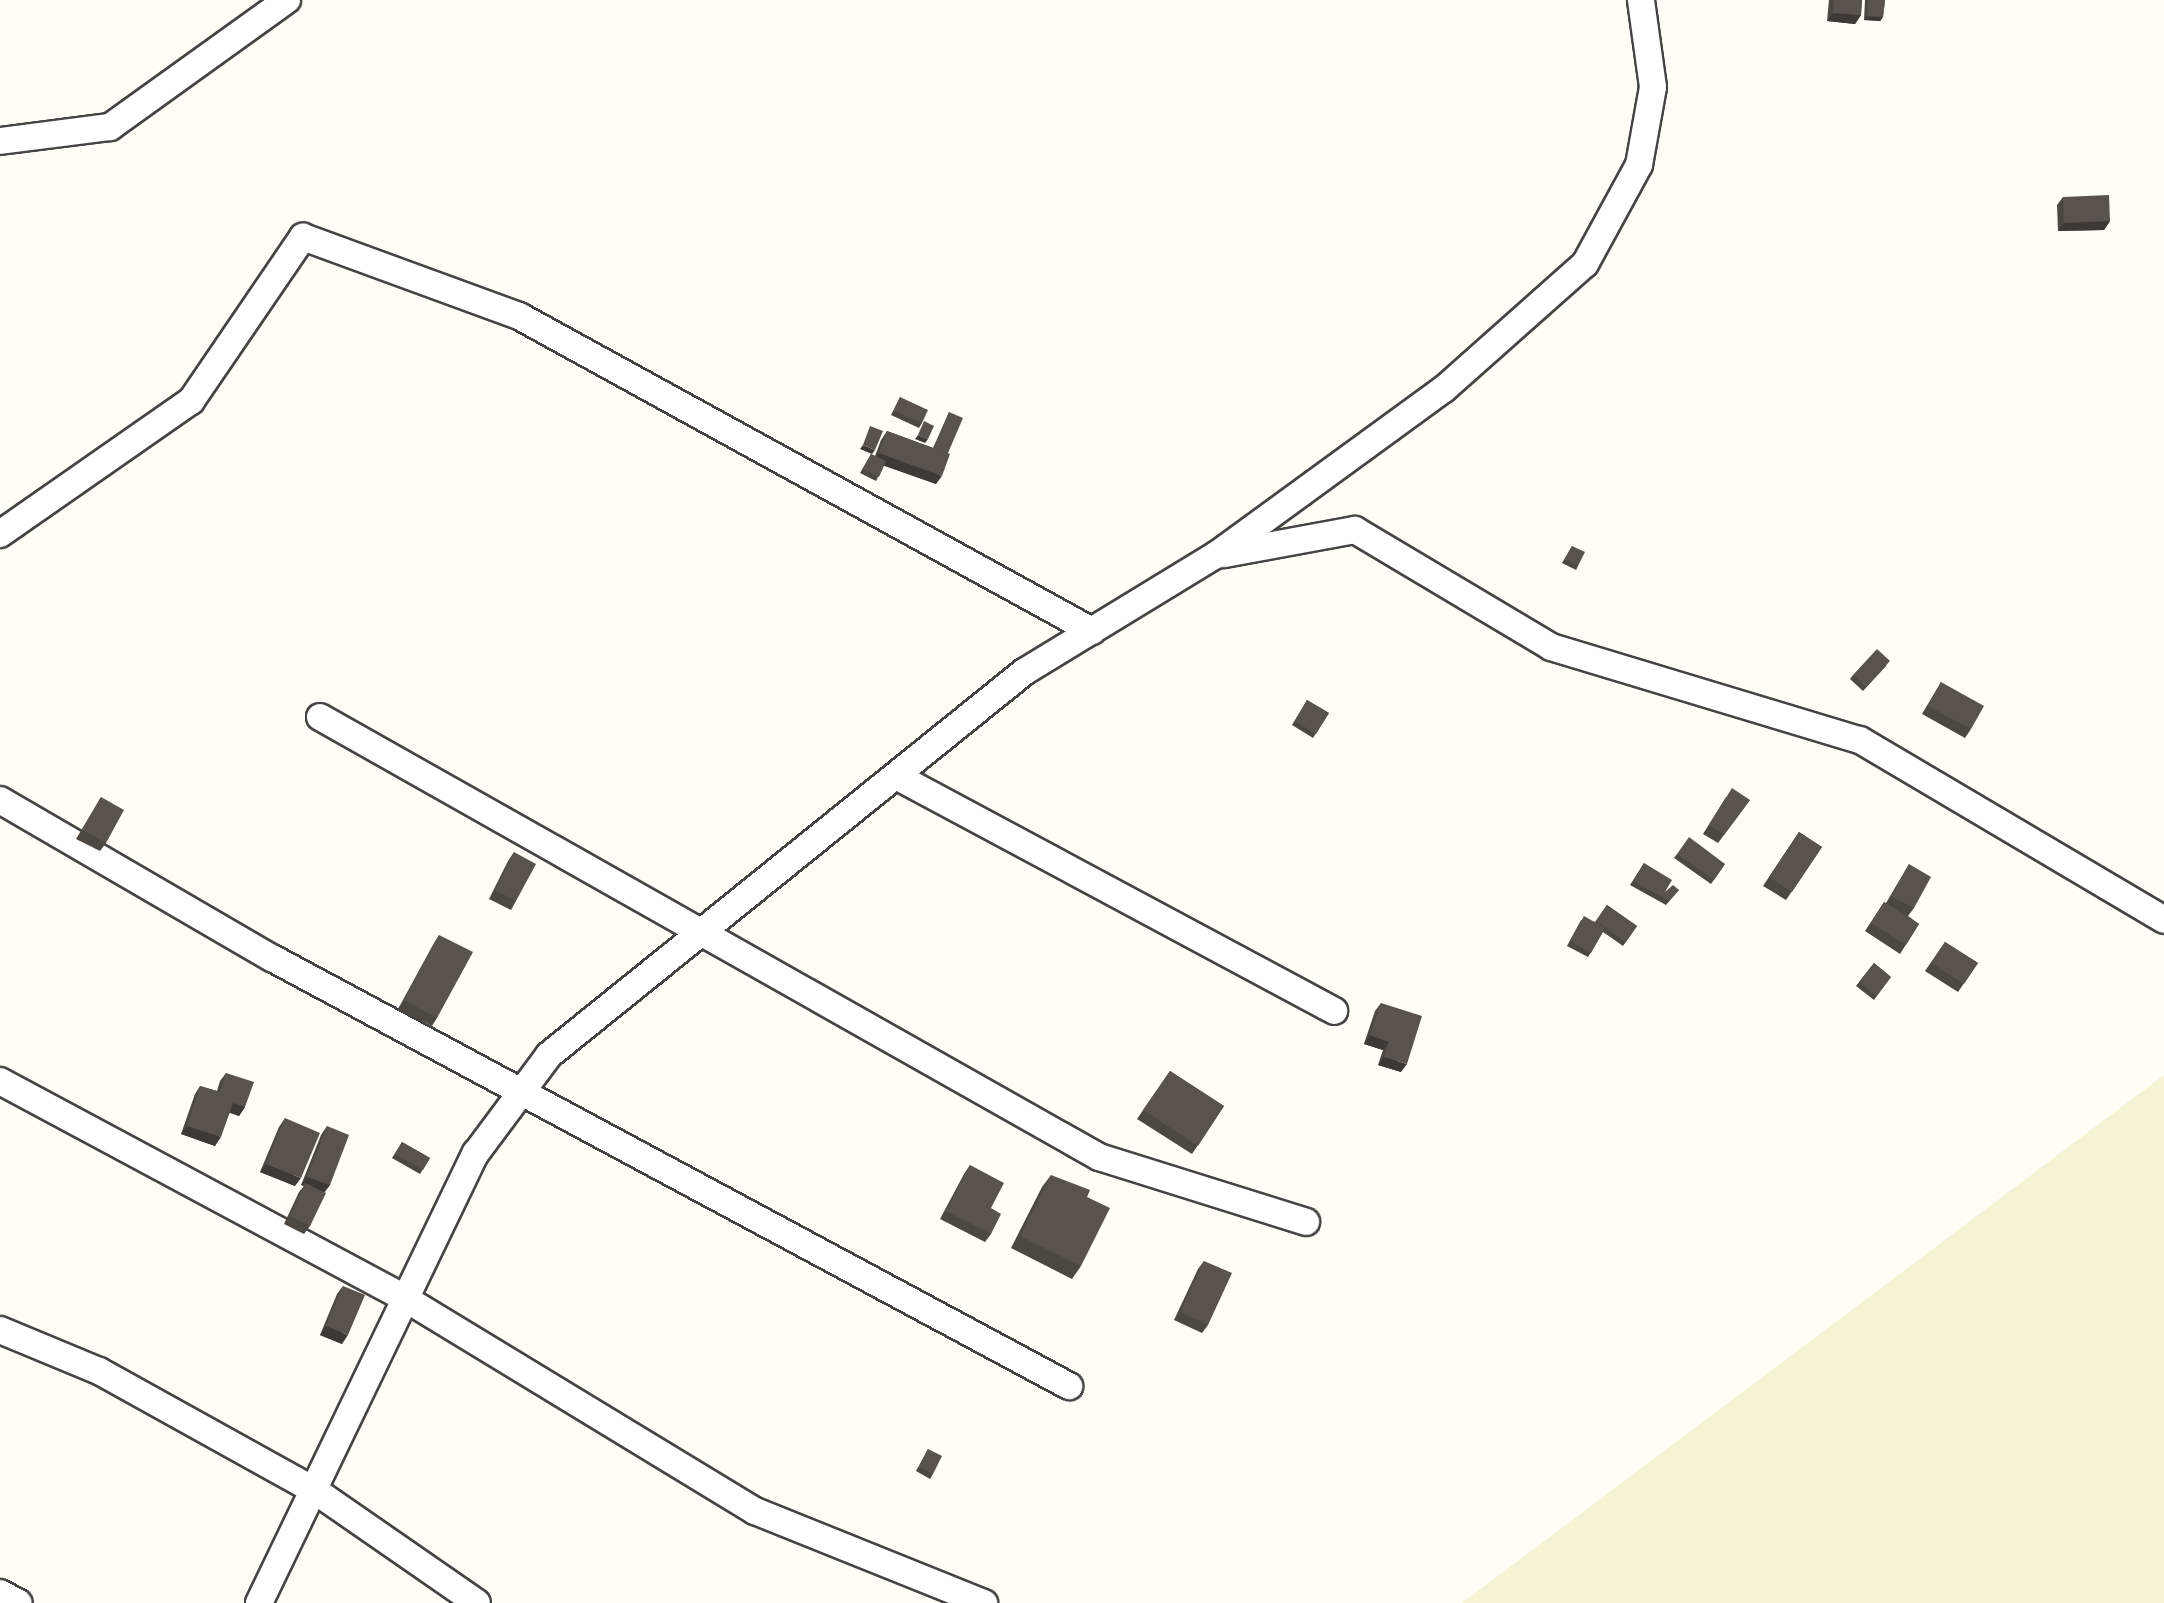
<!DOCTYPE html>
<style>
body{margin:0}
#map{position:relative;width:2164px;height:1603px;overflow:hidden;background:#fffdf5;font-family:"Noto Serif",serif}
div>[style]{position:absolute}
.farmland>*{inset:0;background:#f6f3d4}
.roads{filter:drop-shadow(2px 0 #444) drop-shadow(-2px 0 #444) drop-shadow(0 2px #444) drop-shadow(0 -2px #444)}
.minor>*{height:26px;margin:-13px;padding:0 13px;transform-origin:13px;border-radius:13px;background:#fff}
.wall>*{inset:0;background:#4d4742}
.shaded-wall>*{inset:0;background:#3f3936}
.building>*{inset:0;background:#5a524d}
span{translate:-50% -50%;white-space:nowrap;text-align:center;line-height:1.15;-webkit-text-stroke:8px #fff;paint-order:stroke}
</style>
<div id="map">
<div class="farmland">
<i style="clip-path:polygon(2164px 1075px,2164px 1603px,1462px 1603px)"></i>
</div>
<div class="roads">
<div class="minor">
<i style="left:0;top:141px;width:111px;rotate:-7.3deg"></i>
<i style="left:110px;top:127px;width:218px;rotate:-35.7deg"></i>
<i style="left:0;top:534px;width:233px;rotate:-34.9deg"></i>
<i style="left:191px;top:401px;width:199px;rotate:-55.7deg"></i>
<i style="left:303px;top:237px;width:230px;rotate:20.1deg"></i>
<i style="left:519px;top:316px;width:654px;rotate:28.8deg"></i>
<i style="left:1224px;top:554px;width:133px;rotate:-10.4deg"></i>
<i style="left:1355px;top:530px;width:228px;rotate:30.8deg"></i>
<i style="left:1551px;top:647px;width:323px;rotate:16.8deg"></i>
<i style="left:1860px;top:740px;width:353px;rotate:30.6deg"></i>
<i style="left:320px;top:717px;width:895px;rotate:29.46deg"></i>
<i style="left:1099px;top:1157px;width:217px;rotate:17.4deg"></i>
<i style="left:898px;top:777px;width:495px;rotate:28.2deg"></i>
<i style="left:0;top:800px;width:315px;rotate:30.2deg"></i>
<i style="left:272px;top:958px;width:905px;rotate:28.24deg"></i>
<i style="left:0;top:1081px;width:461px;rotate:28.2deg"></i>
<i style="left:406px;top:1299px;width:408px;rotate:31.3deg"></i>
<i style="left:755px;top:1511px;width:247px;rotate:21.9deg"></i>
<i style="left:0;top:1330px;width:107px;rotate:22.5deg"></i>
<i style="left:99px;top:1371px;width:246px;rotate:29deg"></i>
<i style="left:314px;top:1490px;width:198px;rotate:34.7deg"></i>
<i style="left:0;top:1593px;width:21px;rotate:28deg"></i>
<i style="left:259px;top:1603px;width:500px;rotate:-64.3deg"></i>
<i style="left:476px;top:1153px;width:122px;rotate:-53.3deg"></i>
<i style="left:549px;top:1055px;width:610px;rotate:-38.88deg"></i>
<i style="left:1024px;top:672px;width:225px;rotate:-31.4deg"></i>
<i style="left:1216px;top:555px;width:282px;rotate:-36.1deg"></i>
<i style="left:1444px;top:389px;width:188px;rotate:-41.6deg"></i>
<i style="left:1585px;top:264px;width:113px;rotate:-61.4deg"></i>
<i style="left:1639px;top:165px;width:79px;rotate:-79.8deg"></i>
<i style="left:1653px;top:87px;width:88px;rotate:-97.9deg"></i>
</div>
</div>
<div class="wall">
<i style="clip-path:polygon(1829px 0,1862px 0,1861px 15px,1855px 24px,1827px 21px)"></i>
<i style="clip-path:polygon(1865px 0,1885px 0,1883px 17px,1880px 21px,1864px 20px)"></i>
<i style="clip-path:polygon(2063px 197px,2110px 221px,2104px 230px,2058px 231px,2057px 205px)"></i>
<i style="clip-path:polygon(900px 397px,922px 423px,919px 428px,891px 415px)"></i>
<i style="clip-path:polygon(949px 412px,948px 453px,936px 484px,884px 465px,876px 481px,860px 473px,871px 454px,875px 456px,881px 440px,887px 431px,933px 448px)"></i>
<i style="clip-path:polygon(1572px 546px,1578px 566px,1576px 570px,1562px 563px)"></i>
<i style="clip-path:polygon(1887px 665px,1863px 691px,1850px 679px,1853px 675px)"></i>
<i style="clip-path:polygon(1941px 682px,1971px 729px,1965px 738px,1922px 714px)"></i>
<i style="clip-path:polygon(1307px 700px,1329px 713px,1313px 738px,1292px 725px)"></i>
<i style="clip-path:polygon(101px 797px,106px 843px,100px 851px,76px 839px)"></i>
<i style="clip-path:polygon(1726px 797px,1750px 800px,1718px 843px,1703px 834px)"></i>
<i style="clip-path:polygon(1799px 832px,1822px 847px,1786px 900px,1763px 886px)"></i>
<i style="clip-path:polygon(514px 852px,516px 901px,511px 910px,489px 899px,508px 861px)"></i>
<i style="clip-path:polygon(1677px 854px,1725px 864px,1711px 884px,1674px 858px)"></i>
<i style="clip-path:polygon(1644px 863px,1665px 892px,1679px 890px,1666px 905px,1630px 885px)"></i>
<i style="clip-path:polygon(1909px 864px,1914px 908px,1908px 916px,1919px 924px,1900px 954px,1865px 931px,1884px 902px,1886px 903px)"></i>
<i style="clip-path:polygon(1607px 905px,1637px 926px,1623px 946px,1603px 932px,1588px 957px,1567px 946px,1581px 920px,1595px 922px)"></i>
<i style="clip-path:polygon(439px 935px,437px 1018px,432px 1026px,398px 1009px,434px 943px)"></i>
<i style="clip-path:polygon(1945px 942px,1978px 963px,1958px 992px,1925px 971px)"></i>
<i style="clip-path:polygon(1874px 963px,1891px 977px,1874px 1000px,1856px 986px)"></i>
<i style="clip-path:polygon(1381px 1003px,1401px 1072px,1378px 1065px,1383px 1050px,1364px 1044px,1375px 1011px)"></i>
<i style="clip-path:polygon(1170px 1071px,1224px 1106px,1192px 1154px,1137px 1119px)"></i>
<i style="clip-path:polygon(226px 1073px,245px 1107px,239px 1116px,230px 1112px,215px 1146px,181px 1134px,195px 1094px,200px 1086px,217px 1091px,220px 1081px)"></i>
<i style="clip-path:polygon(285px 1118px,295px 1186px,260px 1172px,279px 1127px)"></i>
<i style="clip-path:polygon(327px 1126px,330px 1185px,324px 1192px,310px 1226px,304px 1234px,284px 1224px,299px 1192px,304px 1186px,301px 1185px,321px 1135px)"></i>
<i style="clip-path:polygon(402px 1142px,430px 1158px,420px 1174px,392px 1158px)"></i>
<i style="clip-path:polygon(970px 1165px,991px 1234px,985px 1242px,940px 1219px,964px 1174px)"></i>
<i style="clip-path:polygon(1051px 1175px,1081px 1266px,1072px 1279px,1011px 1248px,1042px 1187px)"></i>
<i style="clip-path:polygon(1204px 1261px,1208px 1325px,1202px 1333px,1174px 1320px,1198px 1269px)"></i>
<i style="clip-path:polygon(343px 1286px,342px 1344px,320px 1335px,337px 1294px)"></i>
<i style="clip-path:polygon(928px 1449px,933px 1474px,930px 1479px,916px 1471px)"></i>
</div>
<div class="shaded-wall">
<i style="clip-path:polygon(1833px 13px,1861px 15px,1855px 24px,1827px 21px)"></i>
<i style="clip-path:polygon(1867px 16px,1883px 17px,1880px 21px,1864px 20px)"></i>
<i style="clip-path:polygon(2110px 221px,2104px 230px,2058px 231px,2064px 223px)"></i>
<i style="clip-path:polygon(918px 435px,928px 439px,925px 443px,915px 439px)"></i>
<i style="clip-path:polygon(863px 445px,875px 450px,872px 454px,860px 449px)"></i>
<i style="clip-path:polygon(879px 453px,942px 476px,936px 484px,873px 462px)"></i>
<i style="clip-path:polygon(1370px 1035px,1389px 1042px,1383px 1050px,1364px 1044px)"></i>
<i style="clip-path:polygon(1384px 1057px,1407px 1064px,1401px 1072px,1378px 1065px)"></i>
<i style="clip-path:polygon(233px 1103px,245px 1107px,239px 1116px,227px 1112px)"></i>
<i style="clip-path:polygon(187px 1126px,221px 1137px,215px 1146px,181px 1134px)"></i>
<i style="clip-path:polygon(266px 1164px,301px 1178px,295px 1186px,260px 1172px)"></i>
<i style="clip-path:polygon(307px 1177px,330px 1185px,324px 1193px,301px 1185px)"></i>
<i style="clip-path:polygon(326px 1326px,348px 1335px,342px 1344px,320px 1335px)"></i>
</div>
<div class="building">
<i style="clip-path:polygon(1834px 0,1862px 0,1861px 15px,1833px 13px)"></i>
<i style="clip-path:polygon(1868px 0,1885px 0,1883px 17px,1867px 16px)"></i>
<i style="clip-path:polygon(2109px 195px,2110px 221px,2064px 223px,2063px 197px)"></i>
<i style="clip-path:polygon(900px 397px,928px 410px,922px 423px,894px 411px)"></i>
<i style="clip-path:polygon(949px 412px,963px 418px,948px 453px,934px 448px)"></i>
<i style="clip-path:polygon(924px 421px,934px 426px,928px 439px,918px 435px)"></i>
<i style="clip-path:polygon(870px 426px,883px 431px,875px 450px,863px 445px)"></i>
<i style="clip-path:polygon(887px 431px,950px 454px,942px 476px,879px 453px)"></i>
<i style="clip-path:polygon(871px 454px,886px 461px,879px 477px,863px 469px)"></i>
<i style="clip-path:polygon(1572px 546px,1585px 552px,1578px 566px,1565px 559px)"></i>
<i style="clip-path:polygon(1877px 649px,1890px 661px,1866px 687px,1853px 675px)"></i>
<i style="clip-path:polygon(1941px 682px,1984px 706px,1971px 729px,1928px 706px)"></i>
<i style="clip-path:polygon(1307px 700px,1329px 713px,1316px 734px,1295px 721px)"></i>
<i style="clip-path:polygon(1732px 788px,1750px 800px,1724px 835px,1709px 825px)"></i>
<i style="clip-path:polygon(101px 797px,124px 810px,106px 843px,82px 830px)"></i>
<i style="clip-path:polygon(1799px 832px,1822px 847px,1792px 892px,1769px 877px)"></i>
<i style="clip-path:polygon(1689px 837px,1725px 864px,1714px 880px,1677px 854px)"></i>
<i style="clip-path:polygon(514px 852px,536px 864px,516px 901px,495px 890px)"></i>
<i style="clip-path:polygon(1644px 863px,1672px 880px,1665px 892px,1673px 885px,1679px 890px,1669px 901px,1633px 881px)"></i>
<i style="clip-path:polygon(1909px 864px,1931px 877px,1914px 908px,1891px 896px)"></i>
<i style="clip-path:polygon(1884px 902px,1919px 924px,1906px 945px,1871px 923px)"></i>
<i style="clip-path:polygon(1607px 905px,1637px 926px,1626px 942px,1596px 921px)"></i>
<i style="clip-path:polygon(1584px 916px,1605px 928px,1591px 953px,1570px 941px)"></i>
<i style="clip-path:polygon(439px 935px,473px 952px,437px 1018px,404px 1000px)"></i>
<i style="clip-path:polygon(1945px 942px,1978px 963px,1964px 984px,1931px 963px)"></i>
<i style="clip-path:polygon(1874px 963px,1891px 977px,1876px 996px,1859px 982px)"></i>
<i style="clip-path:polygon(1381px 1003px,1422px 1016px,1407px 1064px,1384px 1057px,1389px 1042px,1370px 1035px)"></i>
<i style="clip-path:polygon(1170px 1071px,1224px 1106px,1198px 1146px,1143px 1110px)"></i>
<i style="clip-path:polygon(226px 1073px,254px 1082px,245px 1107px,233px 1103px,221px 1137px,187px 1126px,200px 1086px,220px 1092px)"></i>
<i style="clip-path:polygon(285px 1118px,320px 1133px,301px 1178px,266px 1164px)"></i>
<i style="clip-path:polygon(327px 1126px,349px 1135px,330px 1185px,307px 1177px)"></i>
<i style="clip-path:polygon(402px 1142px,430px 1158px,423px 1170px,395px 1154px)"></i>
<i style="clip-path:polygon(970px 1165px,1004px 1183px,991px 1208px,1001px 1214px,991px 1234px,946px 1211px)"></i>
<i style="clip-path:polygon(1051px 1175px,1090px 1190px,1087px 1197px,1110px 1208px,1081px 1266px,1020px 1236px)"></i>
<i style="clip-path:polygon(305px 1183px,326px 1193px,310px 1226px,290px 1216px)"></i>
<i style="clip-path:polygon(1204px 1261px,1232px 1273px,1208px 1325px,1180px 1312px)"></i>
<i style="clip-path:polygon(343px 1286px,365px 1295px,348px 1335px,326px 1326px)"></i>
<i style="clip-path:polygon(928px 1449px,942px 1456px,933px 1474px,919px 1467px)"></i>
</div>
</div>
